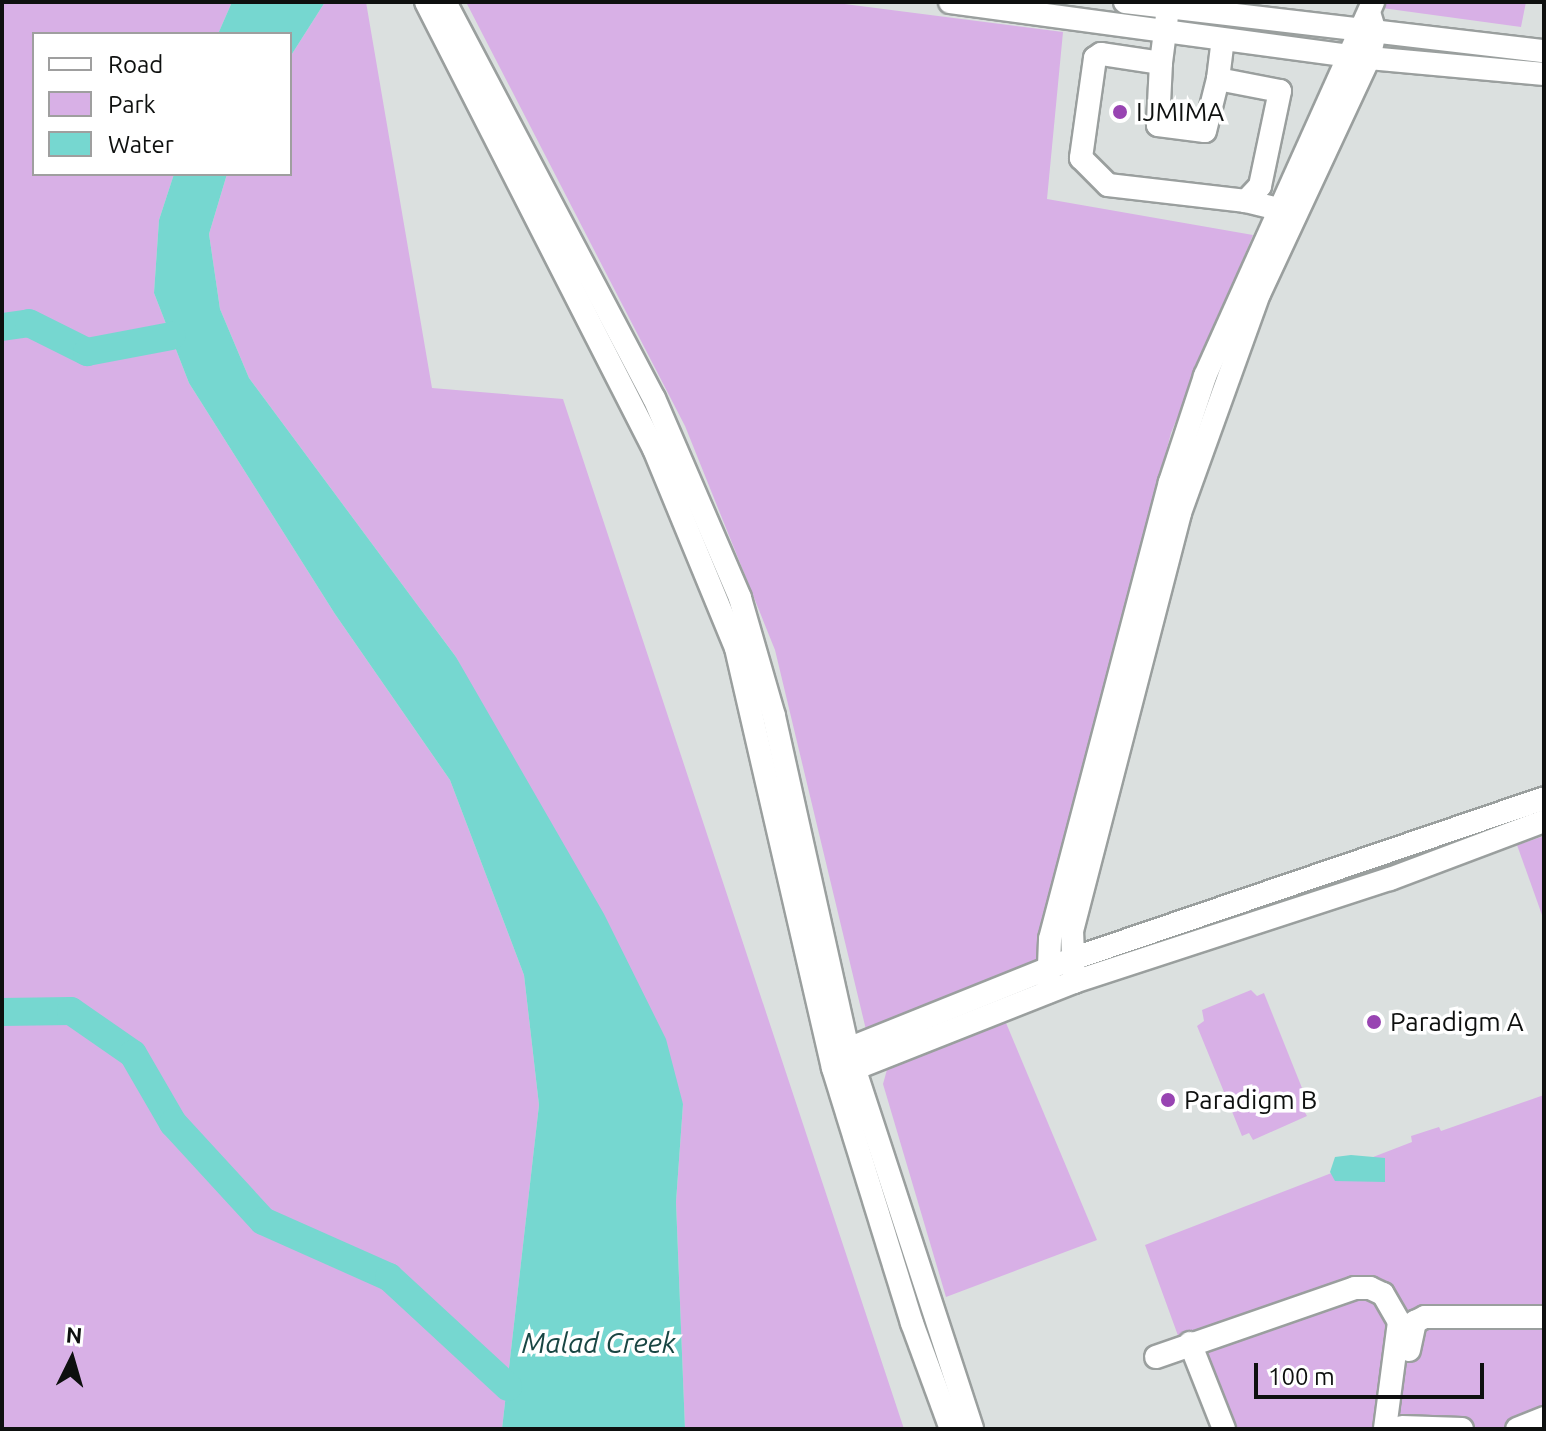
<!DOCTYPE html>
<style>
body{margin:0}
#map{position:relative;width:1546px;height:1431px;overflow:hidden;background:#dbe0df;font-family:Ubuntu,sans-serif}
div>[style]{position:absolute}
.green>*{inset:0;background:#d8b0e6}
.water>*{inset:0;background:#76d7d0}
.river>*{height:28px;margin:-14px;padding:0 14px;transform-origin:14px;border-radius:14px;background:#76d7d0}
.roads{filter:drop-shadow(2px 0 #9a9f9e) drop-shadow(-2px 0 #9a9f9e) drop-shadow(0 2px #9a9f9e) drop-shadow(0 -2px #9a9f9e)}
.minor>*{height:22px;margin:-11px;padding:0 11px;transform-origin:11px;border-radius:11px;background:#fff}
.dots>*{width:22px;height:22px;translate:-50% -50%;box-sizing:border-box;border:4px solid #fff;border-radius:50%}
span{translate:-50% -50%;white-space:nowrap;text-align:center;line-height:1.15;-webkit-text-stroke:7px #fff;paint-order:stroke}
.poi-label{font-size:26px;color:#0e100f}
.left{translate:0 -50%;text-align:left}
.water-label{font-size:28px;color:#194643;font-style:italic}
.frame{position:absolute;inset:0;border:4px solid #0e100f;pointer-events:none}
.legend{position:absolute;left:32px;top:32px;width:260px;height:144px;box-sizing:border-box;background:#fff;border:2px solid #9f9f9f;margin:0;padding:10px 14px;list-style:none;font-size:24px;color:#0e100f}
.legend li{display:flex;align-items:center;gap:16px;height:40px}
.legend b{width:40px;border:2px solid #9f9f9f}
.north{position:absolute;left:32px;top:1319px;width:80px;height:80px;-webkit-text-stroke:6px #fff;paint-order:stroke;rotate:5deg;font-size:22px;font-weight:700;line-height:32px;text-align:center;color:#0e100f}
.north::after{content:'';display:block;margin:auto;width:28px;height:36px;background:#0e100f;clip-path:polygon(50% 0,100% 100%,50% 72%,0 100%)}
.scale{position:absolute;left:1254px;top:1363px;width:230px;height:36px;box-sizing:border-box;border:4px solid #0e100f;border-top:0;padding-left:10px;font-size:24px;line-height:28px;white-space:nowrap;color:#0e100f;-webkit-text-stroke:6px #fff;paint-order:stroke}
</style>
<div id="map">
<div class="green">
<i style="clip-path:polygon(2px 2px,232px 2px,218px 34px,34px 34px,34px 174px,174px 174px,159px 220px,154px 293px,189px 383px,335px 614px,450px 780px,524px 975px,539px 1105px,502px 1429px,2px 1429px)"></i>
<i style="clip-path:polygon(325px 2px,366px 2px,432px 388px,563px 399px,904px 1429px,685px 1429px,676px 1202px,683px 1104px,456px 657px,249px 378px,220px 309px,209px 234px,227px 174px,290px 174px,290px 57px)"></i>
<i style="clip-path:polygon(466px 2px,829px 2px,1063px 32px,1047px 199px,1253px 235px,1171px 433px,1035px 964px,867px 1034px,775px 650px,685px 426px)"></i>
<i style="clip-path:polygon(1384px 2px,1526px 2px,1521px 27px,1382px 8px)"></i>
<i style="clip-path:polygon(1544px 836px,1544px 914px,1542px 915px,1517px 845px)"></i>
<i style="clip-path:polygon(1251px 990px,1257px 996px,1264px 993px,1306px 1098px,1300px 1104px,1307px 1116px,1253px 1140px,1249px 1133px,1242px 1136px,1197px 1026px,1204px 1021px,1202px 1010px)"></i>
<i style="clip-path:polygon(1004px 1018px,1097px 1240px,946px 1297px,883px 1084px,888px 1066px)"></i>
<i style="clip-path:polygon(1544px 1095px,1544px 1429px,1212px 1429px,1145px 1245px,1412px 1142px,1411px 1136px,1439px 1127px,1441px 1131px)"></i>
</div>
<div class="water">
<i style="clip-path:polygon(232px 2px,325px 2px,290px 57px,290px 34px,218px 34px)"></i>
<i style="clip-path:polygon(174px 174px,227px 174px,209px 234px,220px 309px,249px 378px,456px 657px,604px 914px,666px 1039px,683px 1104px,676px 1202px,685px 1429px,502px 1429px,539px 1105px,524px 975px,450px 780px,335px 614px,189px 383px,154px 293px,159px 220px)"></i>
<i style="clip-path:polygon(1351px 1155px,1385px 1158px,1385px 1182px,1335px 1181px,1330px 1172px,1335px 1157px)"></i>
</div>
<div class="river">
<i style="left:2px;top:327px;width:27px;rotate:-8deg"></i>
<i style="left:29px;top:323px;width:65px;rotate:26.6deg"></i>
<i style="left:87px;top:352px;width:86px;rotate:-10.8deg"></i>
<i style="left:2px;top:1012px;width:69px;rotate:-0.8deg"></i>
<i style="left:71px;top:1011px;width:75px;rotate:34.7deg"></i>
<i style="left:133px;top:1054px;width:80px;rotate:59.9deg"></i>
<i style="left:173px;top:1123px;width:133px;rotate:47.4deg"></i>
<i style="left:263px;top:1221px;width:138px;rotate:24deg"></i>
<i style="left:389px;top:1277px;width:162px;rotate:42.7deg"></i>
</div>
<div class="roads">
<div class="minor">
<i style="left:426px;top:2px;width:502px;rotate:62.98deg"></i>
<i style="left:654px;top:449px;width:215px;rotate:67.6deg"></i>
<i style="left:736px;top:648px;width:431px;rotate:77deg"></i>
<i style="left:833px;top:1068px;width:267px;rotate:72.8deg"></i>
<i style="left:912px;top:1323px;width:113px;rotate:69.8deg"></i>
<i style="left:445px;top:2px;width:448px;rotate:62.2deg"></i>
<i style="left:654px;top:398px;width:218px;rotate:66.7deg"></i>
<i style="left:740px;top:598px;width:123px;rotate:73.9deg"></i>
<i style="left:774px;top:716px;width:341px;rotate:77.5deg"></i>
<i style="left:848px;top:1049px;width:400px;rotate:71.9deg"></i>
<i style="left:950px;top:2px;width:401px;rotate:7.7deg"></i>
<i style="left:1347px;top:56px;width:198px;rotate:5.2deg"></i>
<i style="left:1125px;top:2px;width:422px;rotate:6.7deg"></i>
<i style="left:1168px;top:8px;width:55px;rotate:97.3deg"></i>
<i style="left:1161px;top:63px;width:61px;rotate:-171.5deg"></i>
<i style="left:1101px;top:54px;width:7px;rotate:146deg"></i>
<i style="left:1095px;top:58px;width:101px;rotate:98deg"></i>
<i style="left:1081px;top:158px;width:38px;rotate:45deg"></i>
<i style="left:1108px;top:185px;width:139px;rotate:6.6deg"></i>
<i style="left:1246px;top:201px;width:45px;rotate:14deg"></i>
<i style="left:1161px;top:63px;width:62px;rotate:92.8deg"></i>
<i style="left:1158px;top:125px;width:47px;rotate:7.3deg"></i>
<i style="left:1205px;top:131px;width:54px;rotate:-76deg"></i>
<i style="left:1218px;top:79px;width:63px;rotate:11deg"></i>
<i style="left:1280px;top:91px;width:97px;rotate:101.9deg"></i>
<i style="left:1260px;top:186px;width:21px;rotate:133deg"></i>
<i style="left:1218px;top:79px;width:39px;rotate:-83deg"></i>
<i style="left:1074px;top:982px;width:51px;rotate:-92.2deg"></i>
<i style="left:1072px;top:931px;width:432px;rotate:-75.5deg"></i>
<i style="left:1180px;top:513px;width:233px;rotate:-70.2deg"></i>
<i style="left:1259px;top:294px;width:260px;rotate:-65deg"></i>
<i style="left:1369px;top:58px;width:27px;rotate:-77deg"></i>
<i style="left:1375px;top:32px;width:17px;rotate:-107deg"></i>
<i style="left:1048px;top:992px;width:53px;rotate:-87.8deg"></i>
<i style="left:1050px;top:939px;width:472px;rotate:-75.3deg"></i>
<i style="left:1170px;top:482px;width:112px;rotate:-71.7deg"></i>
<i style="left:1205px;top:376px;width:410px;rotate:-65.8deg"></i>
<i style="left:841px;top:1058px;width:11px;rotate:-52deg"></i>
<i style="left:848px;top:1049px;width:241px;rotate:-21.9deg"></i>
<i style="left:1072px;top:959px;width:499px;rotate:-18.8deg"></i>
<i style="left:842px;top:1068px;width:12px;rotate:5deg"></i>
<i style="left:854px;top:1069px;width:237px;rotate:-21.6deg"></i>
<i style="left:1074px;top:982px;width:332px;rotate:-18.1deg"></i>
<i style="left:1390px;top:879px;width:165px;rotate:-20.6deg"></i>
<i style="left:1190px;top:1343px;width:92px;rotate:68.4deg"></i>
<i style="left:1409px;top:1350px;width:29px;rotate:-78deg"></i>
<i style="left:1415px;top:1322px;width:11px;rotate:-27deg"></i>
<i style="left:1425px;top:1317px;width:119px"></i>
<i style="left:1156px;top:1357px;width:211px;rotate:-19.1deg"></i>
<i style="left:1355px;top:1288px;width:15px"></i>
<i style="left:1370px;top:1288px;width:14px;rotate:25deg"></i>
<i style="left:1383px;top:1294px;width:32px;rotate:60deg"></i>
<i style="left:1399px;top:1322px;width:108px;rotate:97.5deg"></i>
<i style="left:1402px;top:1427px;width:60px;rotate:1.9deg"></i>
<i style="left:1517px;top:1429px;width:29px;rotate:-22deg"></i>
</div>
</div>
<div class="dots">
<i style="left:1120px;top:112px;background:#9844b2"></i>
<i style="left:1374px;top:1022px;background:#9844b2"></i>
<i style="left:1168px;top:1100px;background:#9844b2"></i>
</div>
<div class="poi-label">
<span class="left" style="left:1136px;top:112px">IJMIMA</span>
<span class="left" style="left:1390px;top:1022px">Paradigm A</span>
<span class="left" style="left:1184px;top:1100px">Paradigm B</span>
</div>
<div class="water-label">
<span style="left:599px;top:1343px">Malad Creek</span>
</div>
<div class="frame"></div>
<ul class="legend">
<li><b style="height:10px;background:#fff"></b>Road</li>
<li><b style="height:22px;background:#d8b0e6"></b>Park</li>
<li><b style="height:22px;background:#76d7d0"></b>Water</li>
</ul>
<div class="north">N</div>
<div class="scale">100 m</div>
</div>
